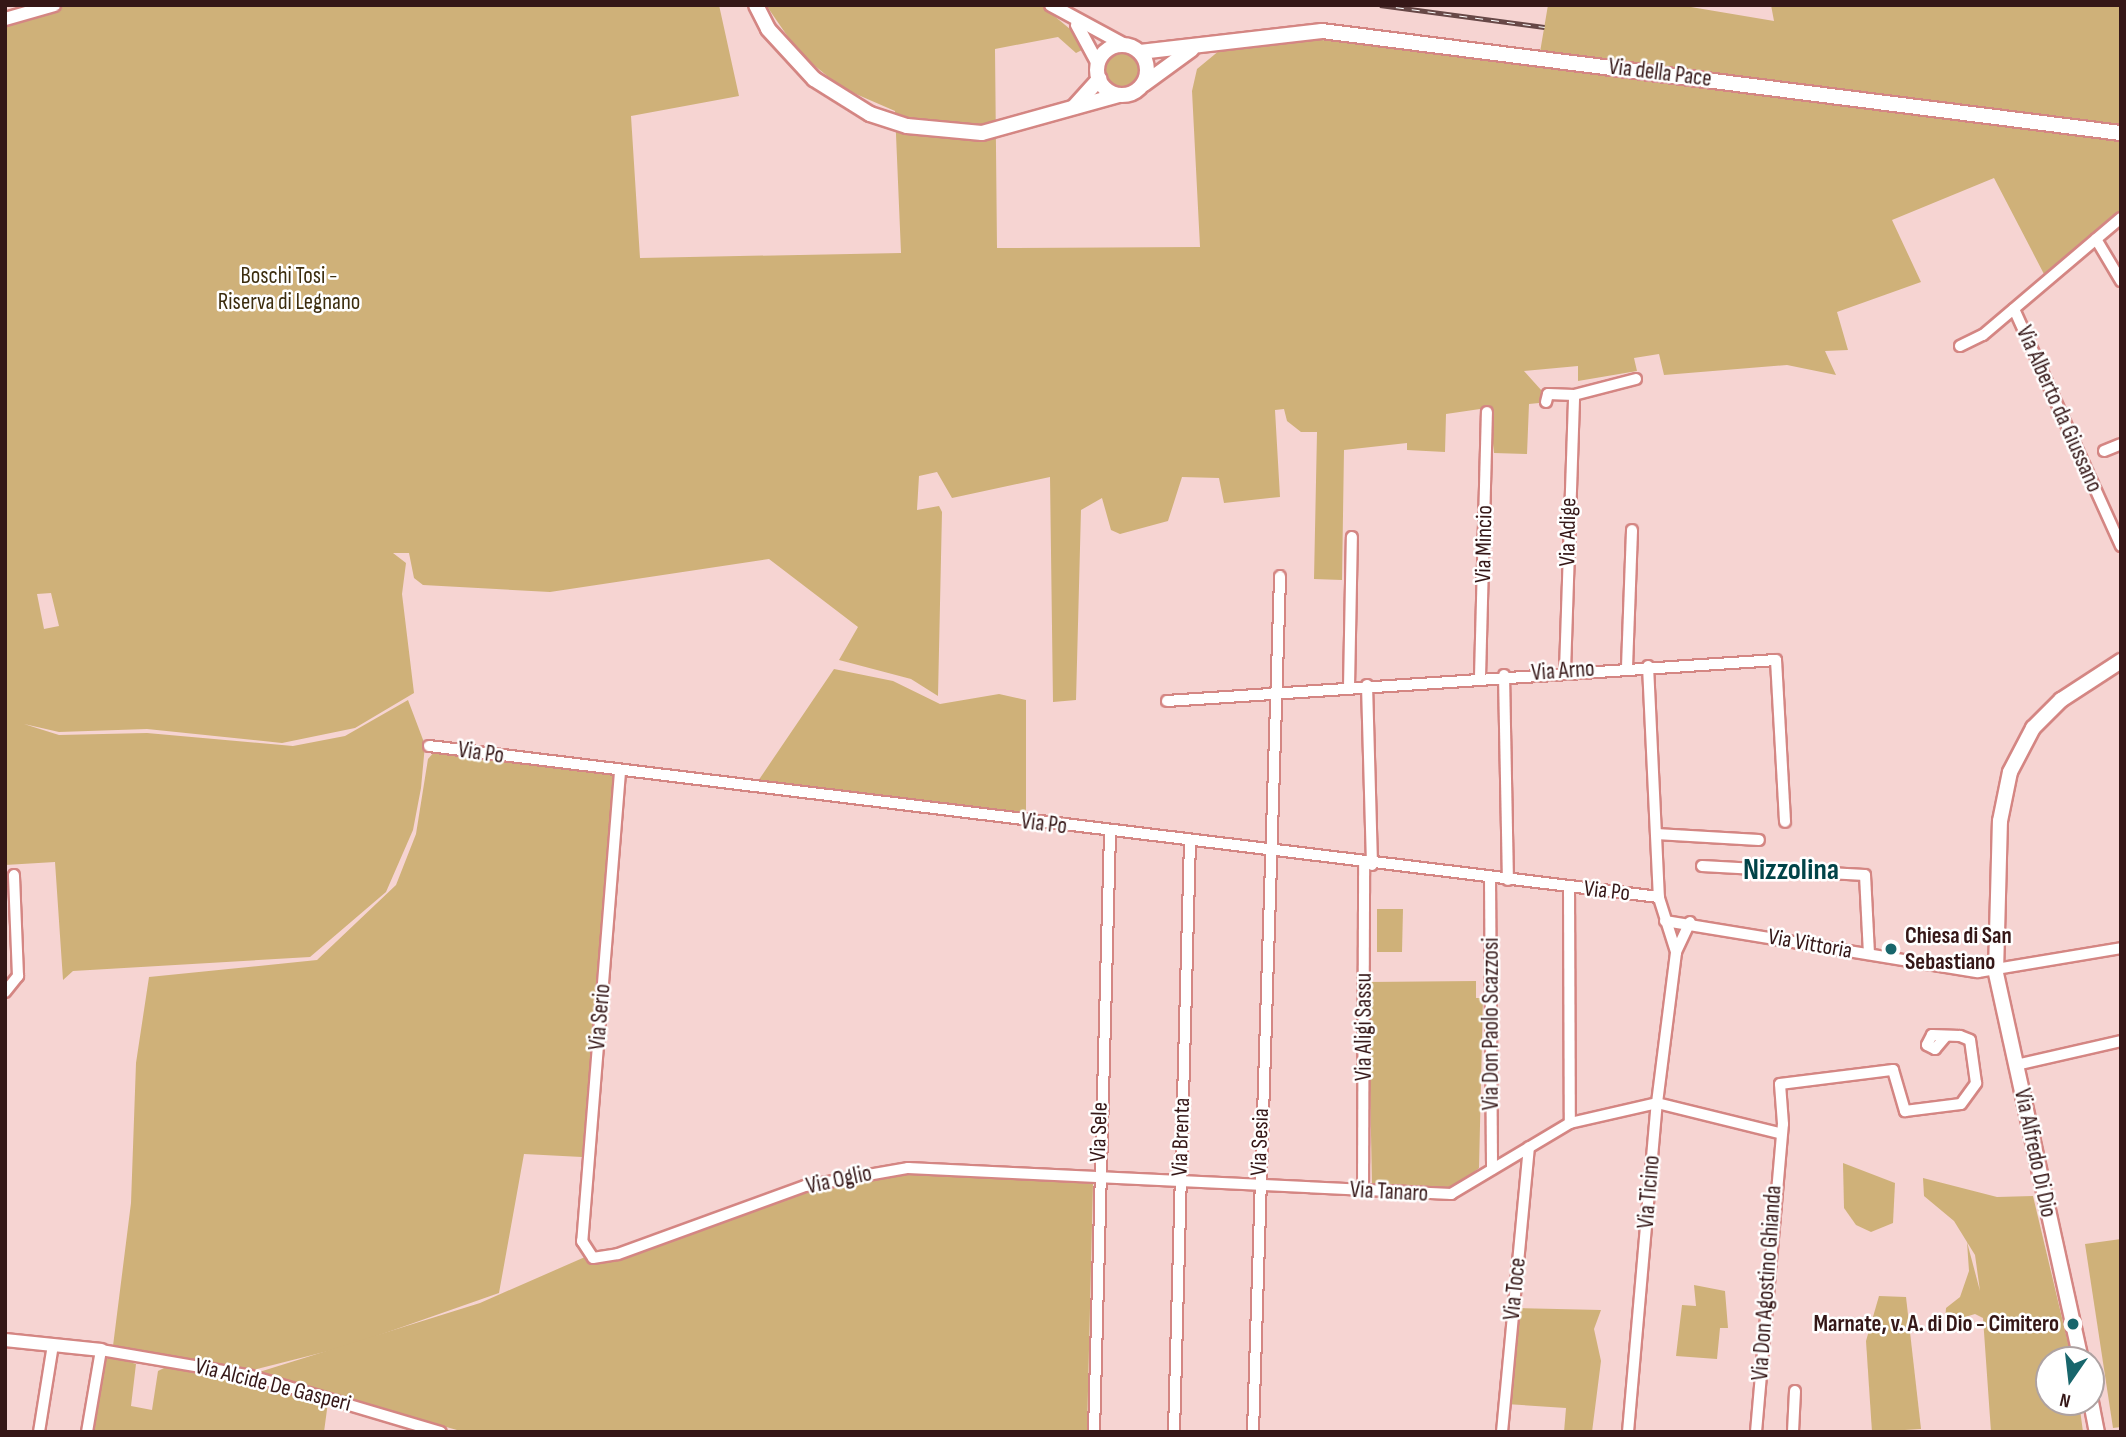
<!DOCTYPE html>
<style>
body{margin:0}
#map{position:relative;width:2126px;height:1437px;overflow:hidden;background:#f6d4d2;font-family:"Sofia Sans Condensed",sans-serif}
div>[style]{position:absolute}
.green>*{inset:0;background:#cfb179}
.round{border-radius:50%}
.roads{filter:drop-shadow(2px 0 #d48683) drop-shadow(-2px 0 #d48683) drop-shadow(0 2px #d48683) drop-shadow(0 -2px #d48683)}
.minor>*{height:10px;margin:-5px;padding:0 5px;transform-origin:5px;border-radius:5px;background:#fff}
.tertiary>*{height:12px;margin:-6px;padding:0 6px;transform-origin:6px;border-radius:6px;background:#fff}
.secondary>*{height:14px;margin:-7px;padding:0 7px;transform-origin:7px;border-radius:7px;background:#fff}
.secondary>.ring{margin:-7px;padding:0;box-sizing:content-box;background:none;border:14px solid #fff;border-radius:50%}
.rail>*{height:5px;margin-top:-2.5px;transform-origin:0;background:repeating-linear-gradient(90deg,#fff 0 8px,#674847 0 16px);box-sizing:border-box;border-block:2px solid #674847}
.dots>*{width:19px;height:19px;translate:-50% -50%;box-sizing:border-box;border:4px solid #fff;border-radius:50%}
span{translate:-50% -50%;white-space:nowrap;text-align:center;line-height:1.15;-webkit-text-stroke:5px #fff;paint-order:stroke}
.street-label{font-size:23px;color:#351717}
.park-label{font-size:23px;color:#3c2d0e}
.poi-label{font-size:23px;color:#351717;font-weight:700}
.left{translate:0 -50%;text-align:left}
.right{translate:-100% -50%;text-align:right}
.district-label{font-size:30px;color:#004348;font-weight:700}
.frame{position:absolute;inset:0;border:7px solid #351717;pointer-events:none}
.north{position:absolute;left:2035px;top:1346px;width:70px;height:70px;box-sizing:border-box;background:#fff;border:2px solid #aea2a2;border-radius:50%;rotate:194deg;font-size:19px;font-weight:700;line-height:28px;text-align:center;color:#351717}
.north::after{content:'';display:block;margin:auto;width:24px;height:32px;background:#18666c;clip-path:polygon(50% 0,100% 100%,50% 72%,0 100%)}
</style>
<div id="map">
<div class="green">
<i style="clip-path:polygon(evenodd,67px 5px,719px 5px,739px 96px,631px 116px,640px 258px,901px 253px,895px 111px,842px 88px,799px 53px,766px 5px,1041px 5px,1082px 39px,1084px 49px,1076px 53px,1058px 37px,995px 49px,997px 248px,1200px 247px,1192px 91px,1197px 69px,1220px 50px,1304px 38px,1538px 64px,1548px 5px,1679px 5px,1774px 21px,1771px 5px,2121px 5px,2121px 219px,2045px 276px,1994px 178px,1892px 220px,1921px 282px,1837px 312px,1848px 350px,1825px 351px,1836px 375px,1787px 365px,1664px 375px,1659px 354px,1634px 358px,1637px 371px,1578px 381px,1578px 366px,1524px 371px,1542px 391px,1539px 403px,1529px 404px,1527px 454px,1494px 453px,1490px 416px,1480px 416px,1480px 409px,1446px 414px,1445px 452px,1407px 450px,1407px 443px,1344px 450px,1342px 580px,1314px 579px,1317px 432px,1301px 432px,1287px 421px,1284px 409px,1275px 410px,1280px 497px,1224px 503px,1219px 478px,1182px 477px,1168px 521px,1120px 534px,1111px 530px,1102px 498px,1081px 510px,1076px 700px,1053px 702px,1050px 477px,952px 498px,937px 472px,919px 476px,917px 510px,939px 506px,942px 512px,938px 696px,911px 679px,839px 660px,858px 627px,769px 559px,550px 592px,423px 585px,414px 578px,409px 553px,393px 553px,406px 563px,402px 594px,414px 693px,355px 728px,282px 743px,147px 729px,59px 732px,24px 724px,59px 735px,147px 733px,293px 746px,345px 736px,408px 700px,425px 745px,421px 788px,413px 830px,386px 892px,310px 957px,73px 971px,63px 980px,55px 862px,5px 865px,5px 24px,67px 5px,51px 593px,59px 626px,44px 629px,37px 594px,51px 593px)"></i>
<i class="round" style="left:1101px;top:49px;width:42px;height:42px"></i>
<i style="clip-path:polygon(834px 669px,893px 681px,940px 704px,999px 694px,1026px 700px,1026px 818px,756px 784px)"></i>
<i style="clip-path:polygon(435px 751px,616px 775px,582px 1157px,524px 1154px,499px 1293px,348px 1346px,249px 1371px,113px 1346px,131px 1203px,136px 1063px,149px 977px,317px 960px,396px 885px,416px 834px,428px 759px)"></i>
<i style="clip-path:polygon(1377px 909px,1403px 909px,1402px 952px,1377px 952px)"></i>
<i style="clip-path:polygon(1476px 981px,1476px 998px,1483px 998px,1479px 1168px,1452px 1189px,1372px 1185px,1368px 982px)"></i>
<i style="clip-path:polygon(1843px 1163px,1895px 1183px,1893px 1223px,1871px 1232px,1856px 1225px,1844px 1208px)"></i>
<i style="clip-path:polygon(895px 1170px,1093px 1184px,1087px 1432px,464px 1432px,256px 1373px,480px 1303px,585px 1257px,821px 1185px)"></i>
<i style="clip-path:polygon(1923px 1178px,1997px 1197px,2033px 1196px,2072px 1360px,2049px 1360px,2049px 1402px,2079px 1402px,2083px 1432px,1991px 1432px,1983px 1318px,1975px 1314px,1945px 1323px,1946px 1308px,1960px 1297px,1969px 1271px,1967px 1242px,1980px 1291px,1975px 1255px,1954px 1221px,1924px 1196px)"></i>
<i style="clip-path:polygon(2121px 1239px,2121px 1427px,2113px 1428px,2085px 1244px)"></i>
<i style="clip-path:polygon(1694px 1285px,1725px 1291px,1728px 1328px,1720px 1328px,1717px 1359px,1676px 1356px,1682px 1305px,1696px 1306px)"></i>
<i style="clip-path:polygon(1879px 1296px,1906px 1297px,1921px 1429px,1872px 1432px,1866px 1341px)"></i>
<i style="clip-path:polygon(1517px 1308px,1601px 1310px,1594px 1329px,1601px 1361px,1592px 1432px,1564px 1432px,1566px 1408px,1506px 1404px)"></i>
<i style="clip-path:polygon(111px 1356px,136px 1364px,131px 1406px,152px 1410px,158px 1371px,166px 1367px,328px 1402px,324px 1432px,90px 1432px,104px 1361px)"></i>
</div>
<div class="roads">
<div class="minor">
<i style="left:2096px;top:239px;width:49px;rotate:59.2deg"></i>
<i style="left:2014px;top:309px;width:260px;rotate:65.7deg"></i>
<i style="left:1960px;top:346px;width:25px;rotate:-26deg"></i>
<i style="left:1983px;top:335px;width:181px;rotate:-40.3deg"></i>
<i style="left:1546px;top:402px;width:8px;rotate:-76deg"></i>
<i style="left:1548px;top:394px;width:26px;rotate:2deg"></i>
<i style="left:1574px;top:395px;width:64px;rotate:-14.5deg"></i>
<i style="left:2104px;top:451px;width:18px;rotate:-22deg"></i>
<i style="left:1648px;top:666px;width:232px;rotate:87.3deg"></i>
<i style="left:1659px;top:898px;width:57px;rotate:72.5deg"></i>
<i style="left:1627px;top:667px;width:137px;rotate:-87.9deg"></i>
<i style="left:1565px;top:671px;width:276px;rotate:-88.1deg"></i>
<i style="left:1504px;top:675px;width:205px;rotate:88.9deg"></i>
<i style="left:1480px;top:677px;width:265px;rotate:-88.5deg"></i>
<i style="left:1367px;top:685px;width:180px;rotate:88.4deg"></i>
<i style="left:1349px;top:687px;width:150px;rotate:-88.9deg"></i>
<i style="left:1167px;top:701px;width:610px;rotate:-3.85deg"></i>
<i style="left:1776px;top:660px;width:162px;rotate:86.8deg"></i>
<i style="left:429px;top:746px;width:1239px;rotate:7deg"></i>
<i style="left:620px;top:772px;width:471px;rotate:94.6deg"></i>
<i style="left:582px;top:1241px;width:20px;rotate:57deg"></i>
<i style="left:593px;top:1258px;width:25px;rotate:-9deg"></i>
<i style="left:618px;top:1254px;width:199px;rotate:-20deg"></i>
<i style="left:805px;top:1186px;width:105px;rotate:-9.9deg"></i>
<i style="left:908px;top:1168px;width:544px;rotate:2.74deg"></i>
<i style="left:1451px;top:1194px;width:139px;rotate:-30.8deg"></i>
<i style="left:1570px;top:1123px;width:89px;rotate:-12.9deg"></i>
<i style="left:1657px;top:1103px;width:126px;rotate:13.8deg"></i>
<i style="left:1656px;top:834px;width:103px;rotate:3.3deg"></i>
<i style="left:1702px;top:866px;width:163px;rotate:3.2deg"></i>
<i style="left:1865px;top:875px;width:79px;rotate:87.1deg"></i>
<i style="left:1490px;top:878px;width:291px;rotate:89.6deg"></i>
<i style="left:1569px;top:887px;width:236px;rotate:89.8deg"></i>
<i style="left:1665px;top:921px;width:317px;rotate:9.3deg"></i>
<i style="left:1978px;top:972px;width:145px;rotate:-9.5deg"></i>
<i style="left:5px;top:992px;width:21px;rotate:-51deg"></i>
<i style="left:18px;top:976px;width:101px;rotate:-92.3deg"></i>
<i style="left:2016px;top:1065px;width:108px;rotate:-12.9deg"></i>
<i style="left:1363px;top:1190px;width:326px;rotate:-89.8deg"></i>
<i style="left:39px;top:1432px;width:88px;rotate:-80.9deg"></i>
<i style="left:87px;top:1432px;width:83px;rotate:-80.3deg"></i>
<i style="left:101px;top:1350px;width:149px;rotate:9.7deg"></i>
<i style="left:248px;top:1375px;width:201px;rotate:16.5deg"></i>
<i style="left:1094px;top:1432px;width:600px;rotate:-88.47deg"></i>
<i style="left:1174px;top:1432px;width:590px;rotate:-88.45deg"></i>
<i style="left:1253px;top:1432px;width:856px;rotate:-88.19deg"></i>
<i style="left:1502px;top:1432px;width:286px;rotate:-84.6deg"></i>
<i style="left:1628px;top:1432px;width:330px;rotate:-85deg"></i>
<i style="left:1657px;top:1103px;width:152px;rotate:-82.8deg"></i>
<i style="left:1676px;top:952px;width:33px;rotate:-65deg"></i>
<i style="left:1756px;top:1432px;width:309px;rotate:-85deg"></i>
<i style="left:1783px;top:1124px;width:40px;rotate:-94.3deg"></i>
<i style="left:1780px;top:1084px;width:114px;rotate:-7.1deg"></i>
<i style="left:1893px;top:1070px;width:43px;rotate:73.7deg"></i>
<i style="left:1905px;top:1111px;width:56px;rotate:-7.1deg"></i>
<i style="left:1961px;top:1104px;width:26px;rotate:-54deg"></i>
<i style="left:1976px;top:1083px;width:43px;rotate:-97.9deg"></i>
<i style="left:1970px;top:1040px;width:11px;rotate:-158deg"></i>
<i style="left:1960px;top:1036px;width:28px;rotate:-178deg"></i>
<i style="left:1932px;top:1035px;width:11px;rotate:117deg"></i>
<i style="left:1927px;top:1045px;width:9px;rotate:27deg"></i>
<i style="left:1935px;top:1049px;width:17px;rotate:-50deg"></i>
<i style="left:1793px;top:1432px;width:41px;rotate:-87.2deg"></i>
</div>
<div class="tertiary">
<i style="left:1051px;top:5px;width:84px;rotate:28.4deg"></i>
<i style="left:5px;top:19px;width:51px;rotate:-15.9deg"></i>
<i style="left:1077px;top:25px;width:44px;rotate:61.7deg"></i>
<i style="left:5px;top:1340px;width:97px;rotate:5.9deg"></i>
</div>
<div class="secondary">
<i style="left:756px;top:5px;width:27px;rotate:63deg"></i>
<i style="left:768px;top:29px;width:68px;rotate:47.4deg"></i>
<i style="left:814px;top:79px;width:66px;rotate:32deg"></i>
<i style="left:870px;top:114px;width:39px;rotate:18deg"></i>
<i style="left:907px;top:126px;width:75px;rotate:5.3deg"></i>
<i style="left:982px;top:133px;width:142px;rotate:-15.5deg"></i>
<i class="ring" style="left:1097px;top:45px;width:36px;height:36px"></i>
<i style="left:1140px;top:52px;width:183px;rotate:-6.6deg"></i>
<i style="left:1322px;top:31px;width:805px;rotate:7.28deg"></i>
<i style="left:1144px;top:84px;width:59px;rotate:-36.1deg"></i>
<i style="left:1074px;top:107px;width:38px;rotate:-48deg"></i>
<i style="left:2081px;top:1360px;width:397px;rotate:-102.4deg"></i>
<i style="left:1996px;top:972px;width:151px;rotate:-88.5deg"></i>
<i style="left:2000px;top:821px;width:50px;rotate:-78.5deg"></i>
<i style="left:2010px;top:772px;width:50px;rotate:-62.4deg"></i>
<i style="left:2033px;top:728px;width:40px;rotate:-45deg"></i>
<i style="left:2061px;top:700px;width:72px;rotate:-33deg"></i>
<i style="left:2091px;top:1402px;width:31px;rotate:79deg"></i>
</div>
</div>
<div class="rail">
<i style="left:1380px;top:5px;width:166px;rotate:7.6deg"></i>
</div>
<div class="dots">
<i style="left:1891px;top:949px;background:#18666c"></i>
<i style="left:2073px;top:1324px;background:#18666c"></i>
</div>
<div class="street-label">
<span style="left:1660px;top:73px;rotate:7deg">Via della Pace</span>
<span style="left:2059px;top:409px;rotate:66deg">Via Alberto da Giussano</span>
<span style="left:1568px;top:532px;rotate:-89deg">Via Adige</span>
<span style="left:1484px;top:544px;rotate:-89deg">Via Mincio</span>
<span style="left:1563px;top:671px;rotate:-4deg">Via Arno</span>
<span style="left:481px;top:753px;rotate:8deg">Via Po</span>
<span style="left:1044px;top:824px;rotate:7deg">Via Po</span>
<span style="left:1607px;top:891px;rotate:6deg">Via Po</span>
<span style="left:1810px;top:944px;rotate:10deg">Via Vittoria</span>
<span style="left:600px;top:1017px;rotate:-85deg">Via Serio</span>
<span style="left:1491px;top:1024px;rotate:-90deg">Via Don Paolo Scazzosi</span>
<span style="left:1364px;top:1027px;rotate:-90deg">Via Aligi Sassu</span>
<span style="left:1099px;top:1132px;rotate:-88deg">Via Sele</span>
<span style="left:1181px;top:1137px;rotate:-88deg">Via Brenta</span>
<span style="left:1260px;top:1142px;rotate:-88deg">Via Sesia</span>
<span style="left:2035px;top:1153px;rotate:78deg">Via Alfredo Di Dio</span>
<span style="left:839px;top:1180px;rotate:-12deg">Via Oglio</span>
<span style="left:1389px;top:1192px;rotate:3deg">Via Tanaro</span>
<span style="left:1649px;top:1192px;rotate:-85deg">Via Ticino</span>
<span style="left:1767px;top:1283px;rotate:-86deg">Via Don Agostino Ghianda</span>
<span style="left:1515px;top:1289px;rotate:-84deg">Via Toce</span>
<span style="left:273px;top:1385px;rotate:14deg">Via Alcide De Gasperi</span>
</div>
<div class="park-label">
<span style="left:289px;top:289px">Boschi Tosi -<br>Riserva di Legnano</span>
</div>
<div class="poi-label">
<span class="left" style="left:1905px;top:949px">Chiesa di San<br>Sebastiano</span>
<span class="right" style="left:2059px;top:1324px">Marnate, v. A. di Dio - Cimitero</span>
</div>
<div class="district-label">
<span style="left:1791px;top:870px">Nizzolina</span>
</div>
<div class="frame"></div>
<div class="north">N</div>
</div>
